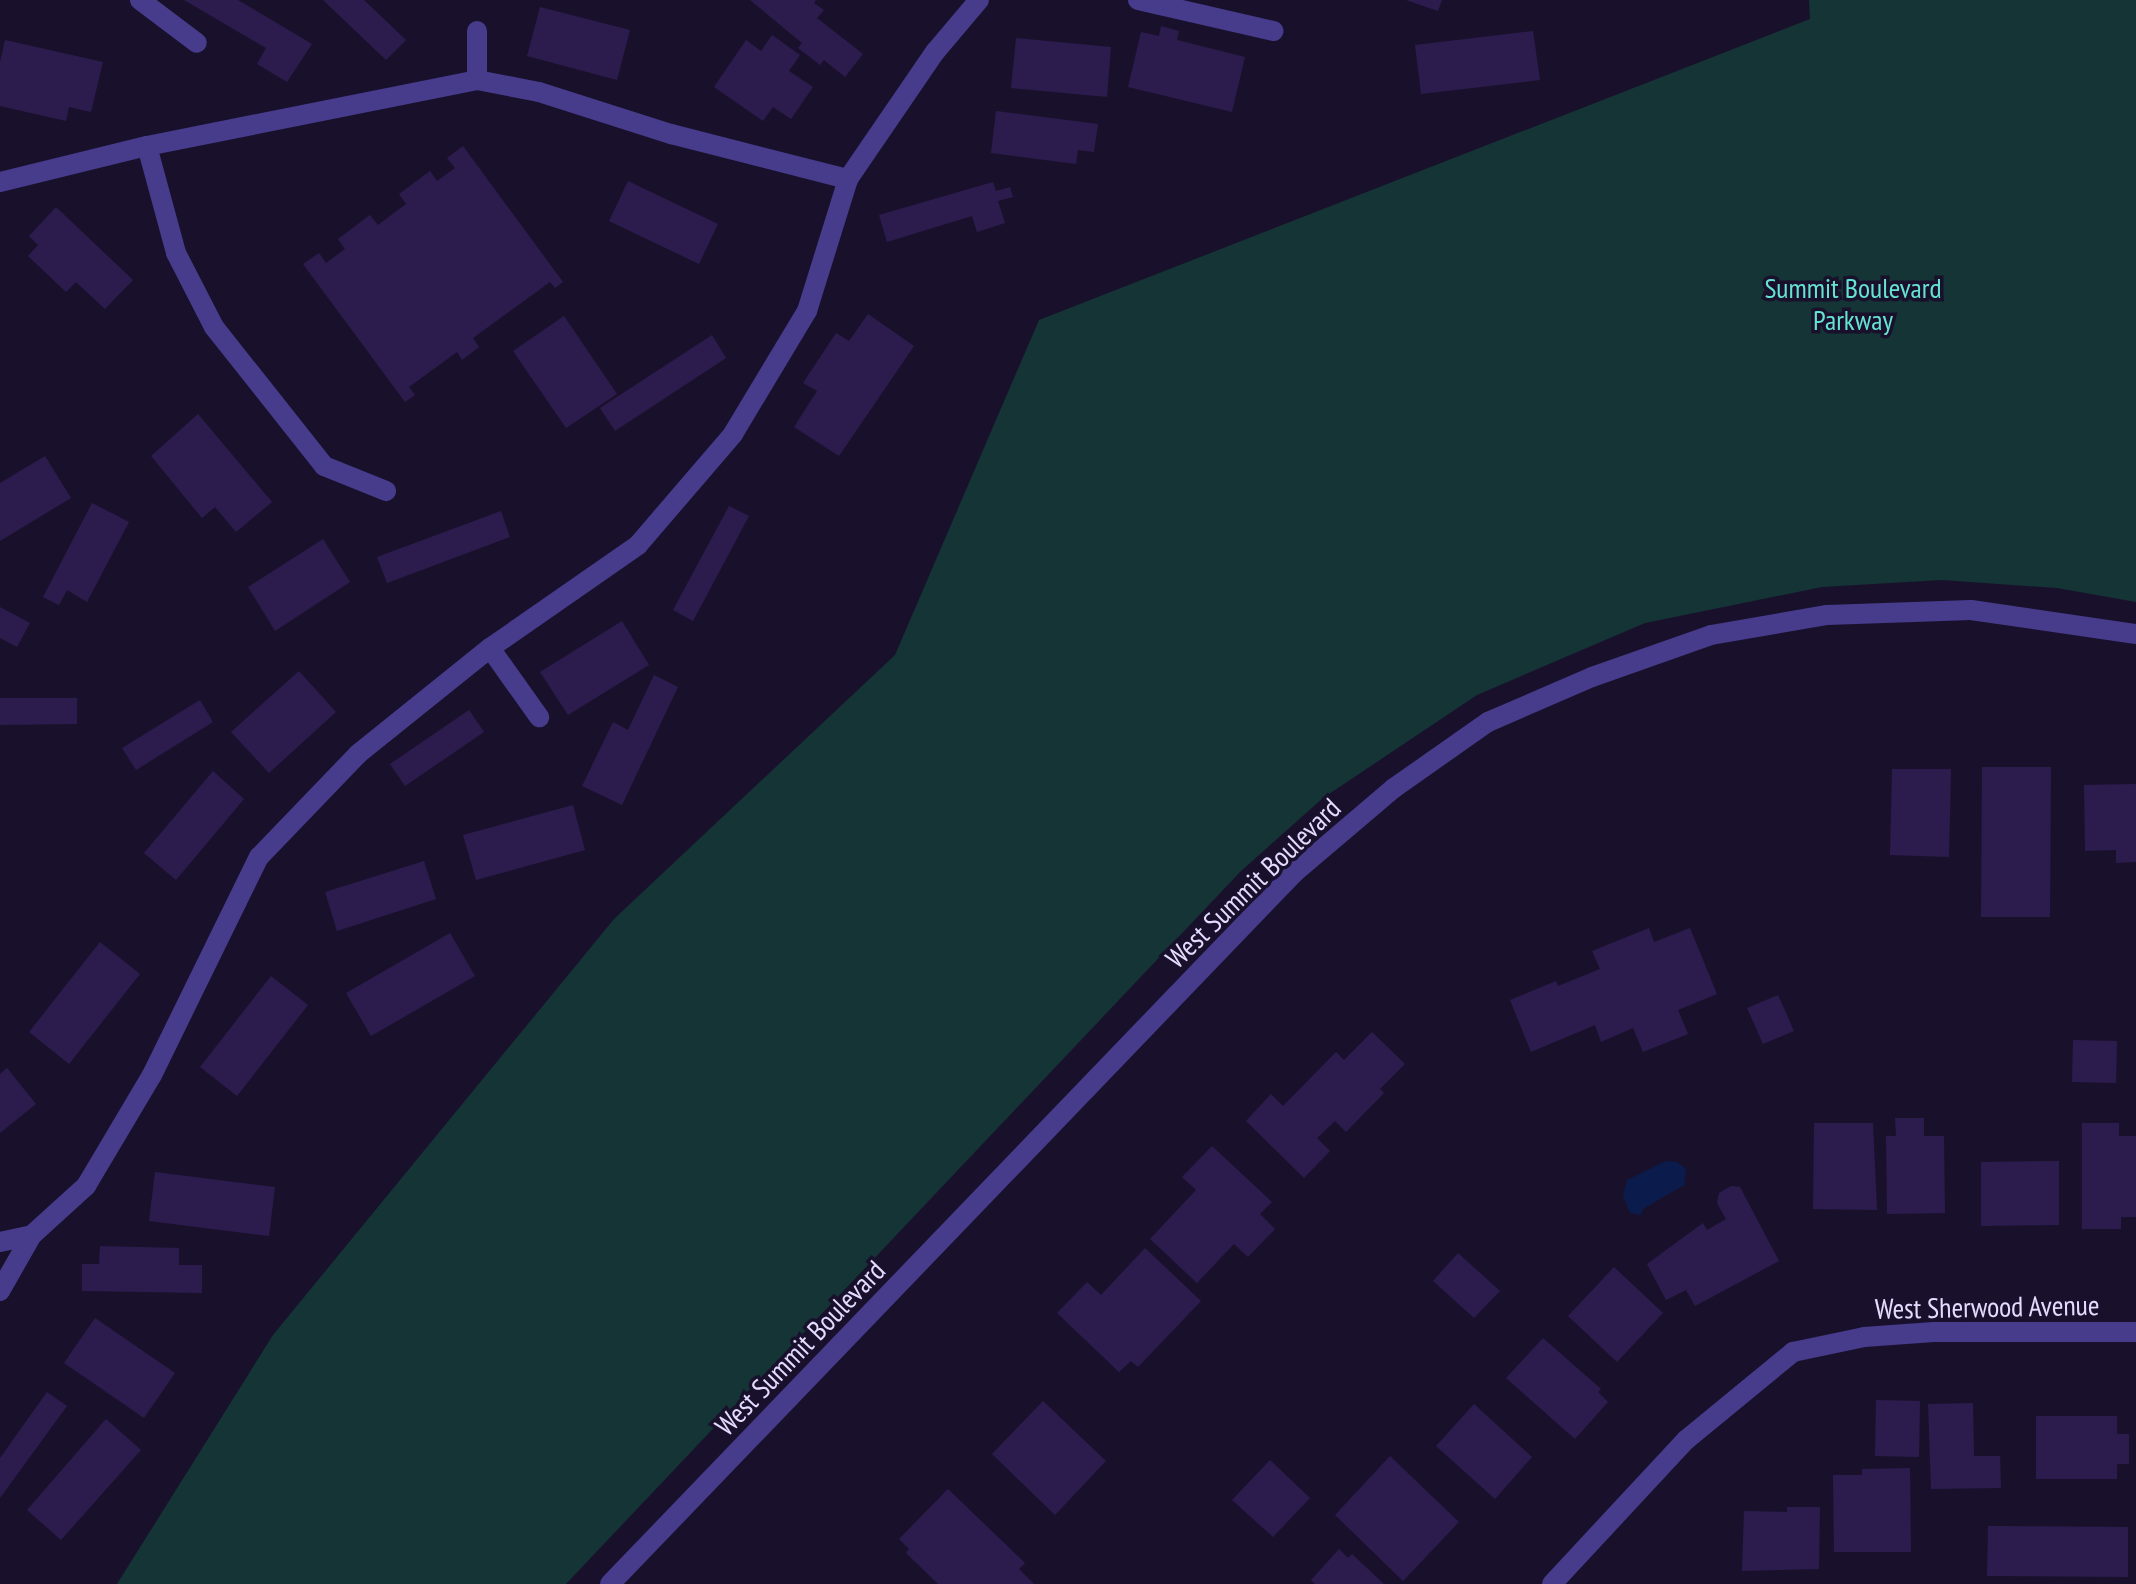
<!DOCTYPE html>
<style>
body{margin:0}
#map{position:relative;width:2136px;height:1584px;overflow:hidden;background:#19112c;font-family:"PT Sans Narrow",sans-serif}
div>[style]{position:absolute}
.green>*{inset:0;background:#143436}
.water>*{inset:0;background:#0a1b4c}
.building>*{inset:0;background:#2c1c4d}
.minor>*{height:20px;margin:-10px;padding:0 10px;transform-origin:10px;border-radius:10px;background:#473b8c}
span{translate:-50% -50%;white-space:nowrap;text-align:center;line-height:1.15;-webkit-text-stroke:7px #19112c;paint-order:stroke}
.park-label{font-size:28px;color:#64e3d2}
.street-label{font-size:28px;color:#e4dcff}
</style>
<div id="map">
<div class="green">
<i style="clip-path:polygon(1809px 0,2136px 0,2136px 602px,2057px 588px,1942px 580px,1822px 587px,1645px 623px,1477px 695px,1323px 798px,1241px 871px,566px 1584px,117px 1584px,273px 1335px,614px 919px,895px 655px,1039px 320px,1810px 19px)"></i>
</div>
<div class="water">
<i style="clip-path:polygon(1666px 1161px,1677px 1162px,1686px 1169px,1684px 1185px,1643px 1209px,1641px 1215px,1630px 1213px,1623px 1196px,1627px 1180px)"></i>
</div>
<div class="building">
<i style="clip-path:polygon(184px 0,238px 0,312px 44px,287px 82px,257px 64px,266px 48px)"></i>
<i style="clip-path:polygon(323px 0,364px 0,406px 40px,386px 60px)"></i>
<i style="clip-path:polygon(750px 0,816px 0,814px 3px,824px 10px,817px 18px,863px 54px,845px 77px,824px 60px,820px 65px,798px 48px,802px 43px)"></i>
<i style="clip-path:polygon(1406px 0,1442px 0,1438px 11px)"></i>
<i style="clip-path:polygon(540px 7px,630px 30px,617px 80px,527px 56px)"></i>
<i style="clip-path:polygon(1161px 26px,1179px 31px,1177px 40px,1245px 57px,1232px 112px,1128px 87px,1141px 32px,1159px 36px)"></i>
<i style="clip-path:polygon(1533px 31px,1540px 80px,1421px 94px,1415px 45px)"></i>
<i style="clip-path:polygon(772px 35px,800px 55px,789px 71px,813px 87px,791px 119px,773px 107px,763px 121px,714px 87px,746px 40px,761px 51px)"></i>
<i style="clip-path:polygon(1016px 38px,1111px 47px,1107px 97px,1011px 88px)"></i>
<i style="clip-path:polygon(5px 40px,103px 62px,91px 112px,69px 107px,66px 121px,0 106px,0 62px)"></i>
<i style="clip-path:polygon(996px 111px,1098px 124px,1094px 152px,1078px 150px,1076px 164px,991px 153px)"></i>
<i style="clip-path:polygon(463px 146px,563px 282px,555px 288px,550px 282px,473px 338px,479px 347px,462px 360px,457px 352px,409px 387px,415px 395px,405px 402px,303px 264px,319px 253px,326px 263px,345px 249px,338px 239px,370px 215px,378px 225px,406px 204px,399px 194px,430px 171px,437px 181px,455px 168px,447px 158px)"></i>
<i style="clip-path:polygon(628px 181px,718px 224px,699px 264px,609px 221px)"></i>
<i style="clip-path:polygon(993px 182px,996px 191px,1010px 187px,1013px 197px,998px 201px,1005px 223px,977px 232px,972px 216px,887px 242px,879px 215px)"></i>
<i style="clip-path:polygon(56px 207px,133px 280px,105px 309px,76px 282px,66px 292px,28px 256px,38px 245px,29px 236px)"></i>
<i style="clip-path:polygon(868px 314px,914px 346px,839px 456px,794px 427px,817px 391px,803px 383px,836px 333px,849px 341px)"></i>
<i style="clip-path:polygon(564px 316px,617px 394px,566px 428px,513px 351px)"></i>
<i style="clip-path:polygon(712px 335px,726px 358px,615px 431px,600px 408px)"></i>
<i style="clip-path:polygon(198px 414px,272px 502px,236px 532px,215px 507px,202px 518px,151px 456px)"></i>
<i style="clip-path:polygon(45px 456px,71px 498px,0 541px,0 483px)"></i>
<i style="clip-path:polygon(92px 503px,129px 522px,87px 602px,67px 590px,59px 605px,43px 597px)"></i>
<i style="clip-path:polygon(729px 506px,749px 516px,693px 621px,673px 610px)"></i>
<i style="clip-path:polygon(501px 511px,510px 537px,387px 583px,377px 557px)"></i>
<i style="clip-path:polygon(323px 539px,350px 582px,275px 631px,248px 587px)"></i>
<i style="clip-path:polygon(0 607px,30px 623px,17px 647px,0 638px)"></i>
<i style="clip-path:polygon(622px 621px,649px 665px,568px 715px,540px 672px)"></i>
<i style="clip-path:polygon(299px 671px,336px 712px,269px 773px,231px 732px)"></i>
<i style="clip-path:polygon(654px 675px,678px 687px,622px 805px,582px 786px,613px 722px,628px 730px)"></i>
<i style="clip-path:polygon(0 698px,77px 698px,77px 724px,0 725px)"></i>
<i style="clip-path:polygon(200px 700px,213px 722px,136px 770px,122px 748px)"></i>
<i style="clip-path:polygon(469px 710px,484px 732px,405px 786px,390px 764px)"></i>
<i style="clip-path:polygon(1982px 767px,2051px 767px,2050px 917px,1981px 917px)"></i>
<i style="clip-path:polygon(1892px 769px,1951px 769px,1949px 857px,1890px 855px)"></i>
<i style="clip-path:polygon(213px 771px,244px 799px,176px 880px,144px 853px)"></i>
<i style="clip-path:polygon(2136px 784px,2136px 862px,2116px 863px,2116px 850px,2085px 851px,2084px 785px)"></i>
<i style="clip-path:polygon(573px 805px,585px 850px,476px 880px,463px 835px)"></i>
<i style="clip-path:polygon(424px 861px,436px 899px,337px 931px,325px 892px)"></i>
<i style="clip-path:polygon(1649px 928px,1654px 942px,1690px 928px,1717px 994px,1678px 1010px,1688px 1034px,1643px 1052px,1633px 1028px,1601px 1042px,1595px 1025px,1531px 1052px,1510px 1000px,1556px 981px,1558px 986px,1600px 969px,1592px 951px)"></i>
<i style="clip-path:polygon(450px 933px,475px 976px,371px 1036px,346px 993px)"></i>
<i style="clip-path:polygon(100px 942px,140px 974px,69px 1064px,29px 1032px)"></i>
<i style="clip-path:polygon(271px 976px,308px 1005px,237px 1096px,200px 1067px)"></i>
<i style="clip-path:polygon(1778px 995px,1794px 1031px,1763px 1044px,1747px 1008px)"></i>
<i style="clip-path:polygon(1372px 1032px,1405px 1064px,1380px 1089px,1384px 1093px,1346px 1132px,1335px 1121px,1317px 1138px,1330px 1151px,1304px 1178px,1246px 1121px,1271px 1094px,1283px 1106px,1336px 1052px,1344px 1060px)"></i>
<i style="clip-path:polygon(2073px 1040px,2117px 1041px,2116px 1083px,2072px 1082px)"></i>
<i style="clip-path:polygon(7px 1068px,36px 1104px,0 1133px,0 1074px)"></i>
<i style="clip-path:polygon(1895px 1118px,1924px 1118px,1924px 1136px,1944px 1136px,1945px 1213px,1887px 1214px,1886px 1136px,1896px 1136px)"></i>
<i style="clip-path:polygon(1814px 1123px,1873px 1123px,1877px 1210px,1813px 1209px)"></i>
<i style="clip-path:polygon(2082px 1123px,2119px 1123px,2119px 1136px,2136px 1136px,2136px 1217px,2121px 1217px,2121px 1229px,2082px 1229px)"></i>
<i style="clip-path:polygon(1212px 1146px,1272px 1202px,1260px 1214px,1275px 1229px,1248px 1257px,1234px 1244px,1197px 1283px,1150px 1239px,1196px 1190px,1182px 1177px)"></i>
<i style="clip-path:polygon(2059px 1161px,2059px 1225px,1981px 1226px,1981px 1162px)"></i>
<i style="clip-path:polygon(155px 1172px,275px 1187px,269px 1236px,149px 1221px)"></i>
<i style="clip-path:polygon(1731px 1186px,1740px 1187px,1779px 1261px,1695px 1306px,1686px 1290px,1666px 1300px,1647px 1264px,1703px 1223px,1707px 1230px,1726px 1219px,1717px 1203px,1719px 1193px)"></i>
<i style="clip-path:polygon(100px 1246px,179px 1248px,179px 1265px,202px 1265px,202px 1293px,82px 1291px,82px 1264px,99px 1264px)"></i>
<i style="clip-path:polygon(1145px 1248px,1201px 1301px,1138px 1367px,1131px 1361px,1119px 1372px,1057px 1313px,1087px 1282px,1101px 1295px)"></i>
<i style="clip-path:polygon(1458px 1253px,1500px 1291px,1474px 1318px,1433px 1281px)"></i>
<i style="clip-path:polygon(1614px 1267px,1663px 1313px,1617px 1362px,1568px 1316px)"></i>
<i style="clip-path:polygon(95px 1318px,175px 1373px,144px 1418px,64px 1363px)"></i>
<i style="clip-path:polygon(1543px 1338px,1601px 1389px,1598px 1392px,1608px 1402px,1575px 1439px,1506px 1378px)"></i>
<i style="clip-path:polygon(47px 1392px,67px 1406px,0 1498px,0 1458px)"></i>
<i style="clip-path:polygon(1876px 1400px,1920px 1401px,1919px 1457px,1875px 1456px)"></i>
<i style="clip-path:polygon(1043px 1401px,1106px 1461px,1055px 1515px,992px 1454px)"></i>
<i style="clip-path:polygon(1973px 1403px,1974px 1456px,2000px 1456px,2001px 1488px,1931px 1489px,1928px 1404px)"></i>
<i style="clip-path:polygon(1474px 1404px,1532px 1457px,1495px 1499px,1436px 1446px)"></i>
<i style="clip-path:polygon(2036px 1416px,2117px 1416px,2117px 1434px,2129px 1434px,2129px 1464px,2117px 1464px,2117px 1479px,2036px 1479px)"></i>
<i style="clip-path:polygon(106px 1419px,141px 1450px,61px 1540px,27px 1510px)"></i>
<i style="clip-path:polygon(1390px 1456px,1459px 1522px,1403px 1581px,1335px 1515px)"></i>
<i style="clip-path:polygon(1270px 1460px,1310px 1498px,1273px 1537px,1232px 1500px)"></i>
<i style="clip-path:polygon(1910px 1468px,1911px 1552px,1834px 1552px,1833px 1475px,1862px 1475px,1862px 1469px)"></i>
<i style="clip-path:polygon(948px 1489px,1025px 1563px,1019px 1569px,1034px 1584px,938px 1584px,906px 1553px,909px 1549px,899px 1539px)"></i>
<i style="clip-path:polygon(1787px 1507px,1820px 1507px,1819px 1569px,1742px 1571px,1744px 1511px,1787px 1512px)"></i>
<i style="clip-path:polygon(1988px 1526px,2128px 1527px,2128px 1577px,1987px 1576px)"></i>
<i style="clip-path:polygon(1339px 1549px,1348px 1558px,1352px 1554px,1384px 1584px,1315px 1584px,1311px 1580px)"></i>
</div>
<div class="minor">
<i style="left:140px;top:0;width:71px;rotate:37deg"></i>
<i style="left:1138px;top:0;width:139px;rotate:12.9deg"></i>
<i style="left:477px;top:31px;width:49px;rotate:90deg"></i>
<i style="left:147px;top:146px;width:111px;rotate:74.8deg"></i>
<i style="left:176px;top:253px;width:83px;rotate:62.8deg"></i>
<i style="left:214px;top:327px;width:177px;rotate:51.6deg"></i>
<i style="left:324px;top:466px;width:67px;rotate:22deg"></i>
<i style="left:0;top:182px;width:151px;rotate:-13.8deg"></i>
<i style="left:147px;top:146px;width:337px;rotate:-11.3deg"></i>
<i style="left:477px;top:80px;width:63px;rotate:11deg"></i>
<i style="left:539px;top:92px;width:139px;rotate:17.7deg"></i>
<i style="left:671px;top:134px;width:183px;rotate:14.3deg"></i>
<i style="left:848px;top:179px;width:154px;rotate:-55.6deg"></i>
<i style="left:935px;top:52px;width:68px;rotate:-49.8deg"></i>
<i style="left:490px;top:648px;width:85px;rotate:54.6deg"></i>
<i style="left:0;top:1242px;width:33px;rotate:-12deg"></i>
<i style="left:32px;top:1235px;width:73px;rotate:-42.2deg"></i>
<i style="left:86px;top:1186px;width:129px;rotate:-59.3deg"></i>
<i style="left:152px;top:1075px;width:243px;rotate:-63.9deg"></i>
<i style="left:259px;top:857px;width:143px;rotate:-46.1deg"></i>
<i style="left:358px;top:754px;width:169px;rotate:-38.8deg"></i>
<i style="left:490px;top:648px;width:180px;rotate:-34.8deg"></i>
<i style="left:638px;top:545px;width:146px;rotate:-49.4deg"></i>
<i style="left:733px;top:434px;width:144px;rotate:-59deg"></i>
<i style="left:807px;top:311px;width:138px;rotate:-72.7deg"></i>
<i style="left:0;top:1291px;width:64px;rotate:-60.3deg"></i>
<i style="left:610px;top:1584px;width:987px;rotate:-46.11deg"></i>
<i style="left:1294px;top:873px;width:131px;rotate:-40.4deg"></i>
<i style="left:1394px;top:788px;width:115px;rotate:-35.1deg"></i>
<i style="left:1488px;top:722px;width:113px;rotate:-23.4deg"></i>
<i style="left:1592px;top:677px;width:126px;rotate:-19.4deg"></i>
<i style="left:1711px;top:635px;width:118px;rotate:-9.8deg"></i>
<i style="left:1827px;top:615px;width:144px;rotate:-2deg"></i>
<i style="left:1971px;top:610px;width:167px;rotate:8.3deg"></i>
<i style="left:1552px;top:1584px;width:197px;rotate:-47.1deg"></i>
<i style="left:1686px;top:1440px;width:139px;rotate:-39.4deg"></i>
<i style="left:1793px;top:1352px;width:73px;rotate:-11.9deg"></i>
<i style="left:1864px;top:1337px;width:70px;rotate:-4.1deg"></i>
<i style="left:1934px;top:1332px;width:202px"></i>
</div>
<div class="park-label">
<span style="left:1853px;top:304px">Summit Boulevard<br>Parkway</span>
</div>
<div class="street-label">
<span style="left:1253px;top:883px;rotate:-44deg">West Summit Boulevard</span>
<span style="left:1987px;top:1307px;rotate:-1deg">West Sherwood Avenue</span>
<span style="left:800px;top:1348px;rotate:-46deg">West Summit Boulevard</span>
</div>
</div>
